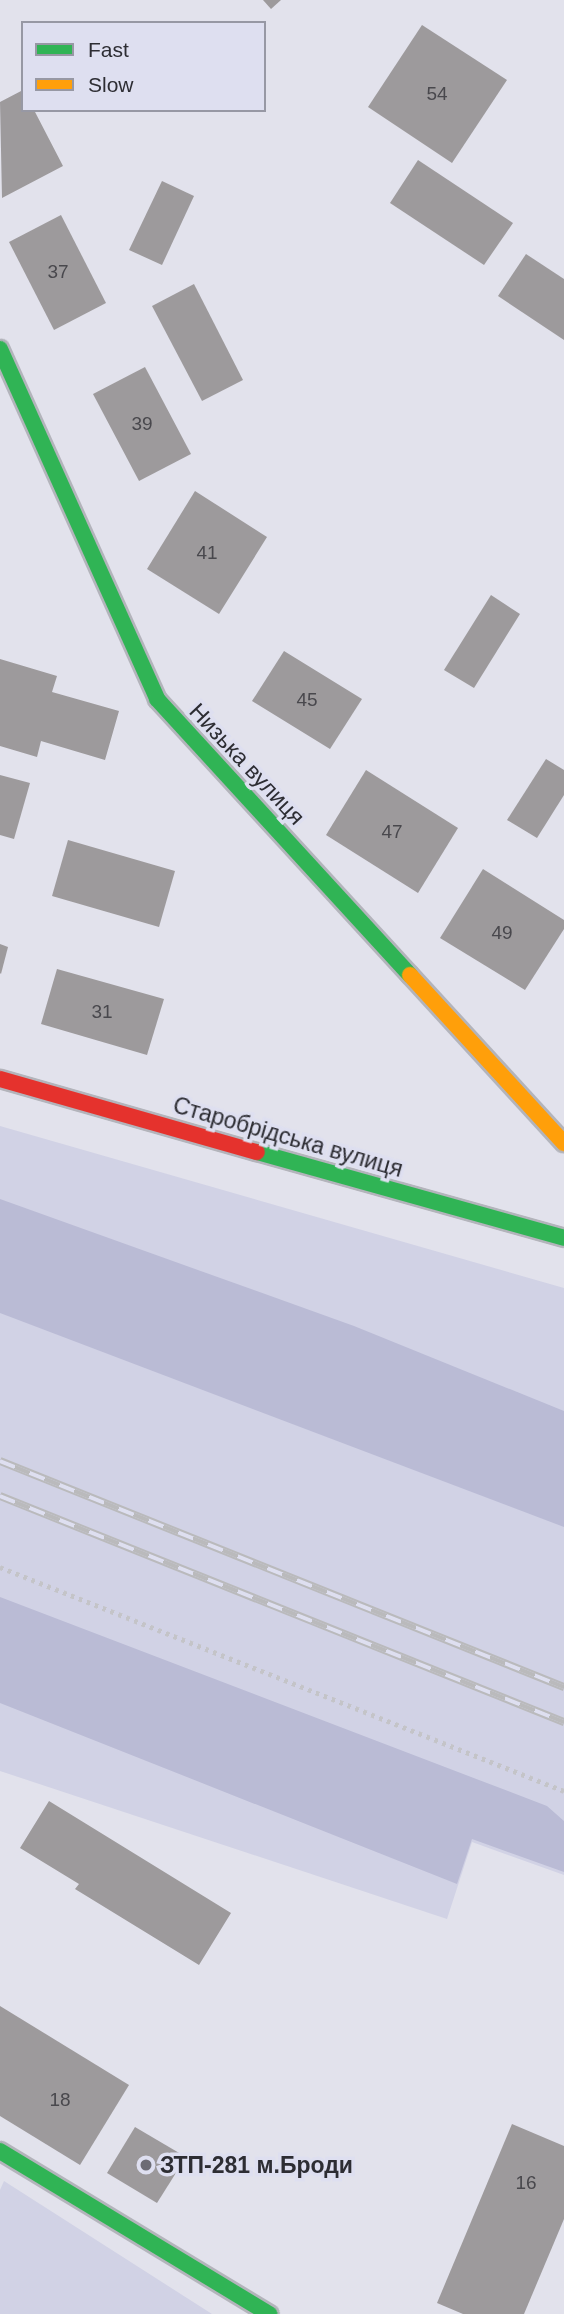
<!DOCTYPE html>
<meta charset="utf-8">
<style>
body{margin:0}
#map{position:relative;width:564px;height:2314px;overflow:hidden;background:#e2e2ec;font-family:Arial,sans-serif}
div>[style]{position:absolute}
.green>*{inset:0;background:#d1d2e5}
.forest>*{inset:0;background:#babbd5}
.building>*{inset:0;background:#9d9a9c}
.path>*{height:4.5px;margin-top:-2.25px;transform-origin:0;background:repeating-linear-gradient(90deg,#c4c4c8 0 3.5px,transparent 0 8.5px)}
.roads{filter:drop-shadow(2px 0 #b3b4bb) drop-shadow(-2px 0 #b3b4bb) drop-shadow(0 2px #b3b4bb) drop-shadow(0 -2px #b3b4bb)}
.fast>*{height:16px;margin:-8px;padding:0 8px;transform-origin:8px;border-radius:8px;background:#30b455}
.slow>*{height:16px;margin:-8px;padding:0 8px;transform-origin:8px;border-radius:8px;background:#ff9f0a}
.jam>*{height:16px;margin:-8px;padding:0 8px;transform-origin:8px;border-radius:8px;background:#e5322d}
.rail>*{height:8px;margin-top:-4px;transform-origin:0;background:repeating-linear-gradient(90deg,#dedff0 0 16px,#bababc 0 32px);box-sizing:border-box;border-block:2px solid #bababc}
.dots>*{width:19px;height:19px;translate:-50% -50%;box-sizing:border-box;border:4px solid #dedff0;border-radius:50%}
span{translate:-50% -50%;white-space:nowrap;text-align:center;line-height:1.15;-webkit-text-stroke:7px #dedff0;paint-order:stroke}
.number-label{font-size:19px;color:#49484d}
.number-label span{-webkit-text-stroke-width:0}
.street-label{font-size:23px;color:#2d2d33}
.poi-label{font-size:23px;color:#2d2d33;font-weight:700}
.left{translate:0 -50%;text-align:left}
.legend{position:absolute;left:21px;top:21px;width:245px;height:91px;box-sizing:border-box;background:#dedff0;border:2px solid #9798a4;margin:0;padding:9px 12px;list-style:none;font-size:21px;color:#2d2d33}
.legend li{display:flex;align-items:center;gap:14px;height:35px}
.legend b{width:35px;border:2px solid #9798a4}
</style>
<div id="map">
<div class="green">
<i style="clip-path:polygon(0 1126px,564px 1288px,564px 1875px,472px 1842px,447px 1919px,0 1771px)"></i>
<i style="clip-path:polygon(4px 2181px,212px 2314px,0 2314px,0 2190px)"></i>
</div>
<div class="forest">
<i style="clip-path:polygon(0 1199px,354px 1326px,564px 1411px,564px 1527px,0 1313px)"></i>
<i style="clip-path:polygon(0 1597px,547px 1806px,564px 1821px,564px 1872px,472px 1839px,457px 1884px,0 1703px)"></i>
</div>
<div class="building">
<i style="clip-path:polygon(263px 0,281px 0,271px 9px)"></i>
<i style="clip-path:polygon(422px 25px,507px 80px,452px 163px,368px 107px)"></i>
<i style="clip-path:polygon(23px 90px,23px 110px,34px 110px,63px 166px,2px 198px,0 102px)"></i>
<i style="clip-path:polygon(418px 160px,513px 223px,484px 265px,390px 203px)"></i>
<i style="clip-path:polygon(162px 181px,194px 196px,162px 265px,129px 250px)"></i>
<i style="clip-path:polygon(61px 215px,106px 303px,54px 330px,9px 242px)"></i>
<i style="clip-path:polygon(526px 254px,564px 279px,564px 340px,498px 296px)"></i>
<i style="clip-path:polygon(194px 284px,243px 380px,202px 401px,152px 306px)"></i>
<i style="clip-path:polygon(145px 367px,191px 454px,139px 481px,93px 394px)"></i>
<i style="clip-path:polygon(195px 491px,267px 537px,219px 614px,147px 569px)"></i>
<i style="clip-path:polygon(491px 595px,520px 614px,474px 688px,444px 670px)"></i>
<i style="clip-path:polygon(284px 651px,362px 699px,330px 749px,252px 701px)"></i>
<i style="clip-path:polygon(0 659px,57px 676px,52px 692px,119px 711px,105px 760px,41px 741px,37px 757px,0 746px)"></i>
<i style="clip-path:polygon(546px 759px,564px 770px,564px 795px,537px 838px,507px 820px)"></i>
<i style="clip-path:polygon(366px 770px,458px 828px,418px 893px,326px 835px)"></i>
<i style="clip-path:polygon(0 775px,30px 783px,14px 839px,0 835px)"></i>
<i style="clip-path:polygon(68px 840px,175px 871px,159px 927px,52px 896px)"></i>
<i style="clip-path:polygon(483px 869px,564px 920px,564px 929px,525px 990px,440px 938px)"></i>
<i style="clip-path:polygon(0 944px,8px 947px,1px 974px,0 973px)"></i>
<i style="clip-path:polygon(57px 969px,164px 999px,147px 1055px,41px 1024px)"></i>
<i style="clip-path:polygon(49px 1801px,231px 1913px,199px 1965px,75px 1889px,79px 1884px,20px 1848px)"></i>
<i style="clip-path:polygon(0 2006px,129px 2085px,80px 2165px,0 2116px)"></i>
<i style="clip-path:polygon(512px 2124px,564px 2146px,564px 2219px,524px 2314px,463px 2314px,437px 2303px)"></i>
<i style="clip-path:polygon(135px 2127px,186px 2157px,157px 2203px,107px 2173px)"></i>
</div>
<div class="path">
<i style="left:0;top:1567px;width:607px;rotate:21.66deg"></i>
</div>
<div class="roads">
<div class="fast">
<i style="left:0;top:349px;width:384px;rotate:65.8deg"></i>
<i style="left:157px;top:699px;width:374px;rotate:47.5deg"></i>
<i style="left:257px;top:1152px;width:319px;rotate:15.6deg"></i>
<i style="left:0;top:2151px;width:315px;rotate:31.2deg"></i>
</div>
<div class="slow">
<i style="left:410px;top:975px;width:228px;rotate:47.5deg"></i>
</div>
<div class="jam">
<i style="left:0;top:1079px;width:267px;rotate:15.9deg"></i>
</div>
</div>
<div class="rail">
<i style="left:0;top:1461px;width:608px;rotate:21.84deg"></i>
<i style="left:0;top:1496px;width:608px;rotate:21.84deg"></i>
</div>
<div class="dots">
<i style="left:146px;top:2165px;background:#6c6c74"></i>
</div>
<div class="number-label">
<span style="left:437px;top:94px">54</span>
<span style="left:58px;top:272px">37</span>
<span style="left:142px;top:424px">39</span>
<span style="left:207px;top:553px">41</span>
<span style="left:307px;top:700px">45</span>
<span style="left:392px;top:832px">47</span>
<span style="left:502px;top:933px">49</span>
<span style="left:102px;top:1012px">31</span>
<span style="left:60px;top:2100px">18</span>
<span style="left:526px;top:2183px">16</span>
</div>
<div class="street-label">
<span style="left:247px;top:764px;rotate:47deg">Низька вулиця</span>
<span style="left:288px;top:1137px;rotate:16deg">Старобрідська вулиця</span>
</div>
<div class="poi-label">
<span class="left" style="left:160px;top:2165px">ЗТП-281 м.Броди</span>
</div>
<ul class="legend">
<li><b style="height:9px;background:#30b455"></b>Fast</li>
<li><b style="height:9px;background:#ff9f0a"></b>Slow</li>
</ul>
</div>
